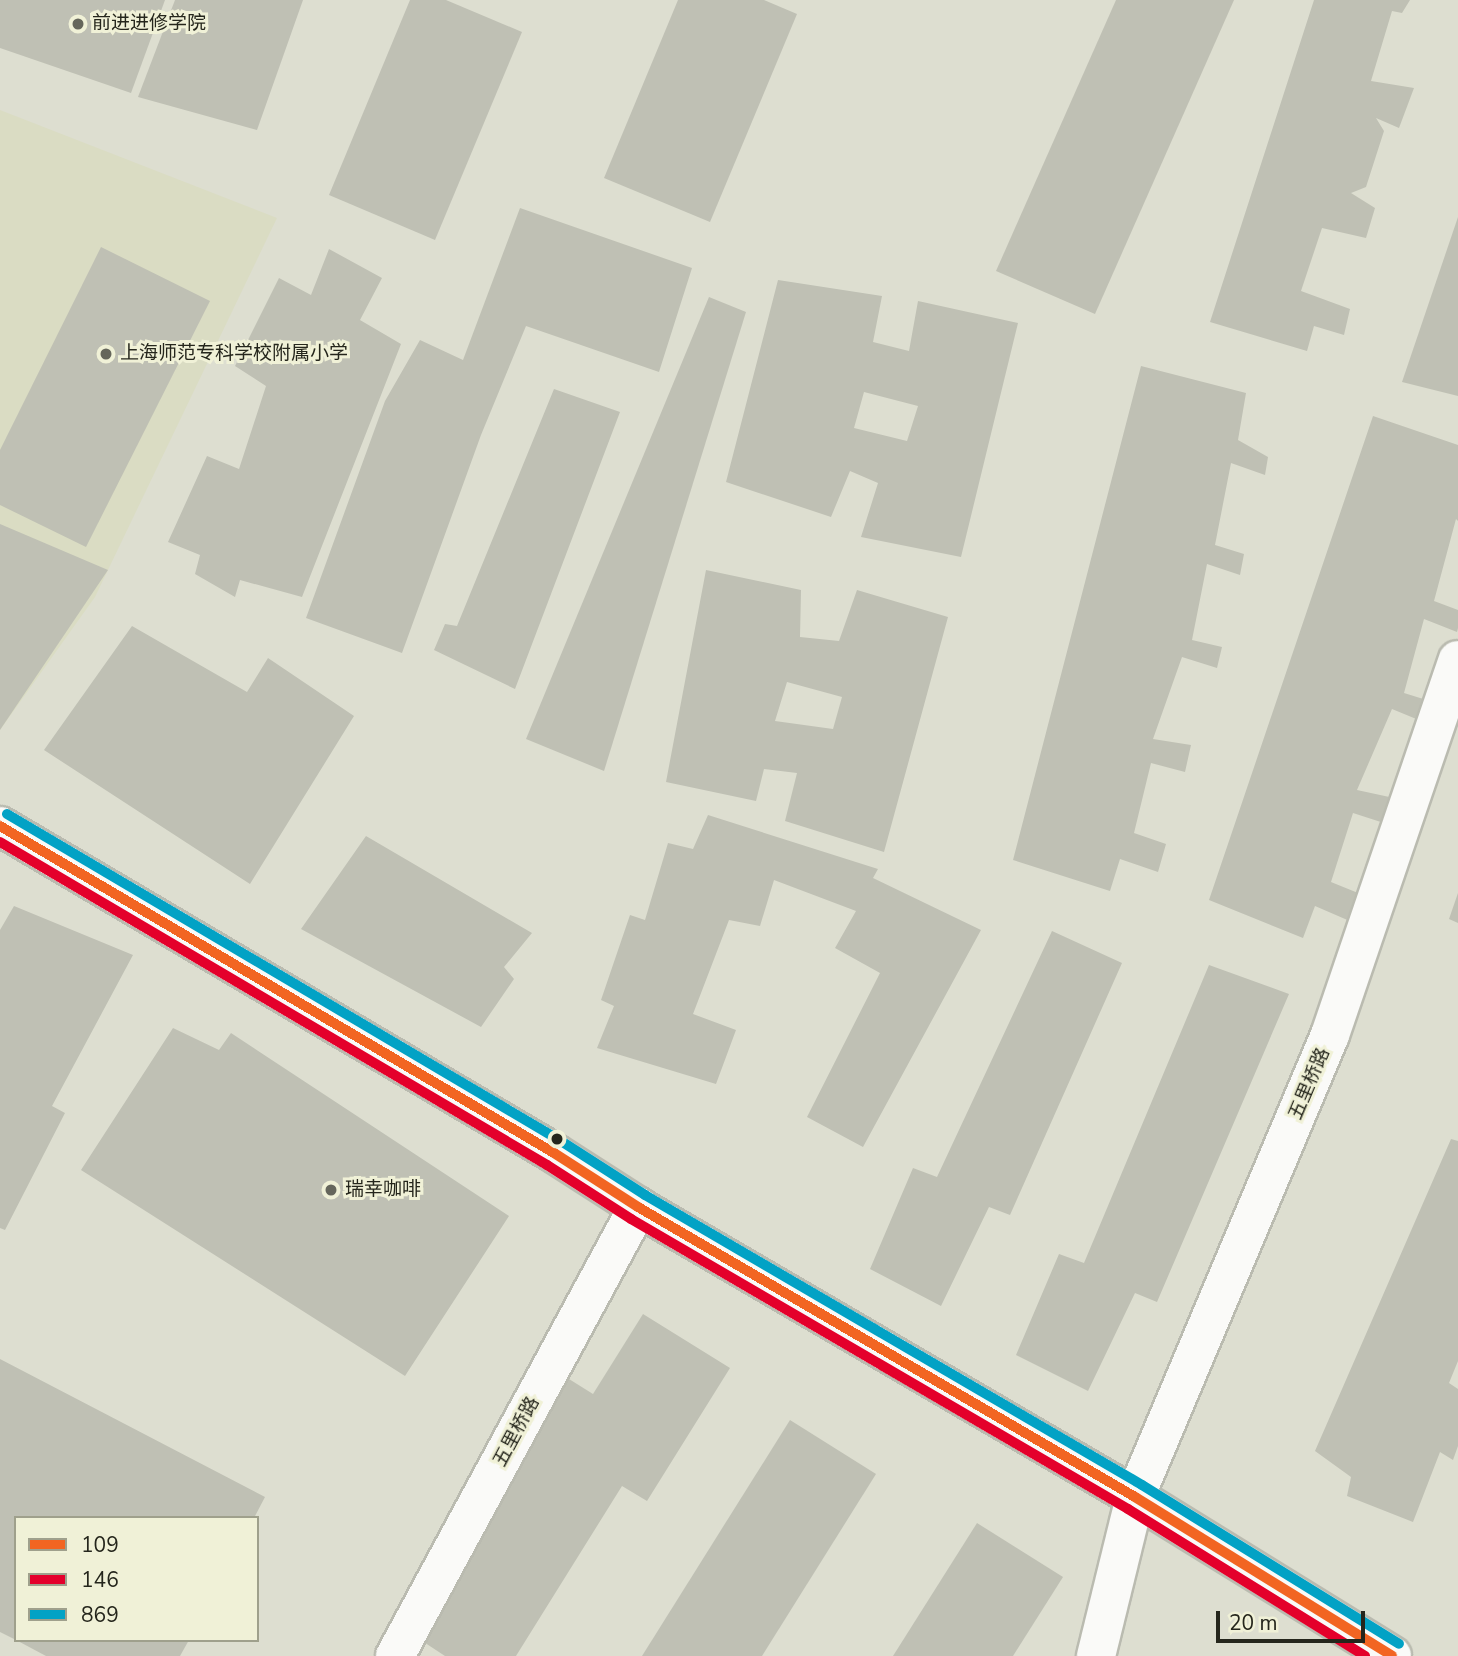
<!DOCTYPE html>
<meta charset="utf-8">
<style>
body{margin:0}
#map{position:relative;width:1458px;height:1656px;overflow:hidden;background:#ddded0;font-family:"Nunito Sans","Noto Sans SC",sans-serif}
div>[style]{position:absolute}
.built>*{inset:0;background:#dadcc3}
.building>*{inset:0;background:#bfc0b4}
.roads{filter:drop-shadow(2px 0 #babbb0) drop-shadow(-2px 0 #babbb0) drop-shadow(0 2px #babbb0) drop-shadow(0 -2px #babbb0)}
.minor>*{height:38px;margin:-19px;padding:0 19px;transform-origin:19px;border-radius:19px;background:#fafaf8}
.tertiary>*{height:38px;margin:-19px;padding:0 19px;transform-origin:19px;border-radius:19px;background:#fafaf8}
.bus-1>*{height:10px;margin:-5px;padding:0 5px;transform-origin:5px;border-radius:5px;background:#f26522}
.bus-2>*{height:10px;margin:-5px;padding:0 5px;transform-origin:5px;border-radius:5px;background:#e4002b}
.bus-3>*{height:10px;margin:-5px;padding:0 5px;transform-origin:5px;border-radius:5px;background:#02a2c5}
.dots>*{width:19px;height:19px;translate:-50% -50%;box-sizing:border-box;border:4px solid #f0f1d7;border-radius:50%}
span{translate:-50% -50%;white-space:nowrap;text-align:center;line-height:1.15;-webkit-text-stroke:6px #f0f1d7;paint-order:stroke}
.poi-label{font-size:19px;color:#25261c}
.left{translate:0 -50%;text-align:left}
.street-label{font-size:19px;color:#25261c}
.legend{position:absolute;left:14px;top:1516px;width:245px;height:126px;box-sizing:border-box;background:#f0f1d7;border:2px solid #9fa08c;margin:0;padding:9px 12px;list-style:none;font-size:21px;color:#25261c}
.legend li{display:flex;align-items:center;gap:14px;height:35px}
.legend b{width:35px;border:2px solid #9fa08c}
.scale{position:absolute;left:1216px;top:1611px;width:149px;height:32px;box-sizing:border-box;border:4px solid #25261c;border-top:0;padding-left:9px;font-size:21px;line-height:24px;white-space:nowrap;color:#25261c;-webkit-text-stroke:5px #f0f1d7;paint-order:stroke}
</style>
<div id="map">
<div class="built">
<i style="clip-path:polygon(0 110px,277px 218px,95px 597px,0 730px)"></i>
</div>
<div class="building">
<i style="clip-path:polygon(0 0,165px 0,131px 93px,0 48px)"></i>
<i style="clip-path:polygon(175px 0,303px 0,257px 130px,138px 97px)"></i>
<i style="clip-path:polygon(410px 0,446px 0,522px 32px,435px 240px,329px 195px)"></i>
<i style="clip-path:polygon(678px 0,764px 0,797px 14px,710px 222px,604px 178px)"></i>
<i style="clip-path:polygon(1116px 0,1234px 0,1095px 314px,996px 271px)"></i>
<i style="clip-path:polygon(1314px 0,1410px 0,1402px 13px,1392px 11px,1371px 81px,1414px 88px,1399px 128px,1376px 118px,1384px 131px,1366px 187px,1351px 193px,1375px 208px,1366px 238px,1322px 228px,1301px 291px,1350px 309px,1344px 335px,1314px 326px,1307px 351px,1210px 322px)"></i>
<i style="clip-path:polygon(520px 208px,692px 268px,659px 372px,526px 326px,481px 435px,402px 653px,306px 618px,385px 401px,420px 340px,463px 360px)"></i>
<i style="clip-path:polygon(1458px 217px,1458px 396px,1402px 382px)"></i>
<i style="clip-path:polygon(101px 247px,210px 301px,86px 547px,0 505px,0 450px)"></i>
<i style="clip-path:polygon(329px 249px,382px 278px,360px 320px,401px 344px,302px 597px,240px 580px,235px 597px,195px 574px,200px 555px,168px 542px,207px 456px,239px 469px,266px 386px,235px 366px,279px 278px,311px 295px)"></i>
<i style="clip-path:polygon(evenodd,778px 280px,882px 296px,873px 342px,909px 351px,918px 301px,1018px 323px,961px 557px,861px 537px,878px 483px,850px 471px,831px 517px,726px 482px,778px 280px,864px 392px,918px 406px,907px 441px,854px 428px,864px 392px)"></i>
<i style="clip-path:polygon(709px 297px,746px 312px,604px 771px,526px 739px)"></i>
<i style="clip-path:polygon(1141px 366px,1246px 393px,1238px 440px,1268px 457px,1265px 475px,1231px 463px,1215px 545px,1244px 554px,1240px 575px,1207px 564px,1192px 640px,1222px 647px,1217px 668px,1182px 657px,1153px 739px,1191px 745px,1185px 772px,1151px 763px,1134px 833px,1166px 844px,1158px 872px,1120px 859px,1110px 891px,1013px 860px)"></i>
<i style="clip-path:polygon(554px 389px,620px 412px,515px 689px,434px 650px,445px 624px,457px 626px)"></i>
<i style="clip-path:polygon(1373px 416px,1458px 445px,1458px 521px,1456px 519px,1434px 601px,1458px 610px,1458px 628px,1457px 632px,1424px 619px,1404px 693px,1433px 702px,1426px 723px,1392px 709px,1357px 790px,1394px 798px,1387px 824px,1353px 813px,1331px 882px,1363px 895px,1352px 922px,1315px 906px,1303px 938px,1209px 900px)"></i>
<i style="clip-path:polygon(0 524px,108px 570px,0 730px)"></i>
<i style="clip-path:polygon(evenodd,706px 570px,801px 590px,800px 637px,839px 641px,857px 590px,948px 617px,884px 852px,785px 821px,797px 773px,764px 769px,756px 801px,666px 782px,706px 570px,787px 682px,842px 697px,833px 729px,775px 721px,787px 682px)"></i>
<i style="clip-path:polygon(132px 626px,247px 692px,268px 658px,354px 716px,250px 884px,44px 750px)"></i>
<i style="clip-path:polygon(708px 815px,878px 869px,873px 878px,981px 930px,863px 1147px,807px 1117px,880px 973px,835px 948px,856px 911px,774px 880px,760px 926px,729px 920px,693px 1014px,736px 1030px,716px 1084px,597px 1048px,614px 1006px,601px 1000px,630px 915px,645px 920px,668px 843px,693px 849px)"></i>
<i style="clip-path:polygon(366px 836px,532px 933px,504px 967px,514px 979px,481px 1027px,301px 929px)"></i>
<i style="clip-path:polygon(1458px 893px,1458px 923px,1449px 919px)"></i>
<i style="clip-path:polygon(14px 906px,133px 955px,52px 1106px,65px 1113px,5px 1230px,0 1228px,0 930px)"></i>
<i style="clip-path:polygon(1052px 931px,1122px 963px,1010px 1215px,989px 1207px,941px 1306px,870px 1269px,913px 1168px,937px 1177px)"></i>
<i style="clip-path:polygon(1209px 965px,1289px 994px,1157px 1302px,1135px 1293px,1088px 1391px,1016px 1355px,1059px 1254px,1084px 1263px)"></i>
<i style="clip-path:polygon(173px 1028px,219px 1050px,231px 1033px,509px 1216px,405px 1376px,81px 1170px)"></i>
<i style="clip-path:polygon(1451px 1139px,1458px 1141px,1458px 1361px,1449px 1383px,1458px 1389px,1458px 1446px,1453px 1460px,1440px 1452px,1413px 1522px,1347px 1496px,1351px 1477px,1315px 1451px)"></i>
<i style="clip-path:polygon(643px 1314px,730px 1368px,647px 1501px,622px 1486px,516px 1656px,445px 1656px,410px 1633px,569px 1379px,593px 1394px)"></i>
<i style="clip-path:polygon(0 1359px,265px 1497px,254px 1518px,16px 1518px,16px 1640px,0 1632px)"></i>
<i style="clip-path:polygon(790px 1420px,876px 1474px,762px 1656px,642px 1656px)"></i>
<i style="clip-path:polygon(977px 1523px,1063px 1577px,1013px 1656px,893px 1656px)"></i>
<i style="clip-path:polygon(16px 1640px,189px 1640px,180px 1656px,46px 1656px)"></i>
</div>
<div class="roads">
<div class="minor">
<i style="left:395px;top:1656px;width:511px;rotate:-61.58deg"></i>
<i style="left:1096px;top:1656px;width:164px;rotate:-76.2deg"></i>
<i style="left:1135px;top:1497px;width:501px;rotate:-67.12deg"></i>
<i style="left:1330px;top:1035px;width:396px;rotate:-71.2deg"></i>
</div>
<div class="tertiary">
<i style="left:0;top:826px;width:643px;rotate:30.55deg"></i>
<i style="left:554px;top:1153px;width:100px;rotate:32.7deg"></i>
<i style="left:638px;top:1207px;width:575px;rotate:30.26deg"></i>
<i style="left:1135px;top:1497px;width:302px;rotate:31.7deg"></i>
</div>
</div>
<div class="bus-1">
<i style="left:0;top:826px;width:643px;rotate:30.55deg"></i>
<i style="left:554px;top:1153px;width:100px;rotate:32.7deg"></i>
<i style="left:638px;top:1207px;width:575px;rotate:30.26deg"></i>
<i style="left:1135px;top:1497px;width:302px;rotate:31.7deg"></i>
</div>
<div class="bus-2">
<i style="left:0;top:842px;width:635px;rotate:30.56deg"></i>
<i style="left:547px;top:1165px;width:100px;rotate:32.7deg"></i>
<i style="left:631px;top:1219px;width:575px;rotate:30.26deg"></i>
<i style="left:1128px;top:1509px;width:279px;rotate:31.8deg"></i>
</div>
<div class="bus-3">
<i style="left:7px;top:814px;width:643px;rotate:30.55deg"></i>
<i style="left:561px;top:1141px;width:100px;rotate:32.7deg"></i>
<i style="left:645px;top:1195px;width:575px;rotate:30.26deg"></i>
<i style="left:1142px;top:1485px;width:302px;rotate:31.7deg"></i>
</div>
<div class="dots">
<i style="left:78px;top:24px;background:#65665b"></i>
<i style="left:106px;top:354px;background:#65665b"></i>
<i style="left:557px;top:1139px;background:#25261c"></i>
<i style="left:331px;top:1190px;background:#65665b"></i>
</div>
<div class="poi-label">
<span class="left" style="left:92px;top:24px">前进进修学院</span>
<span class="left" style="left:120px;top:354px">上海师范专科学校附属小学</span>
<span class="left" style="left:345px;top:1190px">瑞幸咖啡</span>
</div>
<div class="street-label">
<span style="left:1310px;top:1084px;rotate:-67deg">五里桥路</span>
<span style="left:517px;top:1432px;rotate:-62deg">五里桥路</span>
</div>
<ul class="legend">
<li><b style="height:9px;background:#f26522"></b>109</li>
<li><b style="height:9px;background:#e4002b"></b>146</li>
<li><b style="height:9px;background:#02a2c5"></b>869</li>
</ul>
<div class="scale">20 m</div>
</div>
